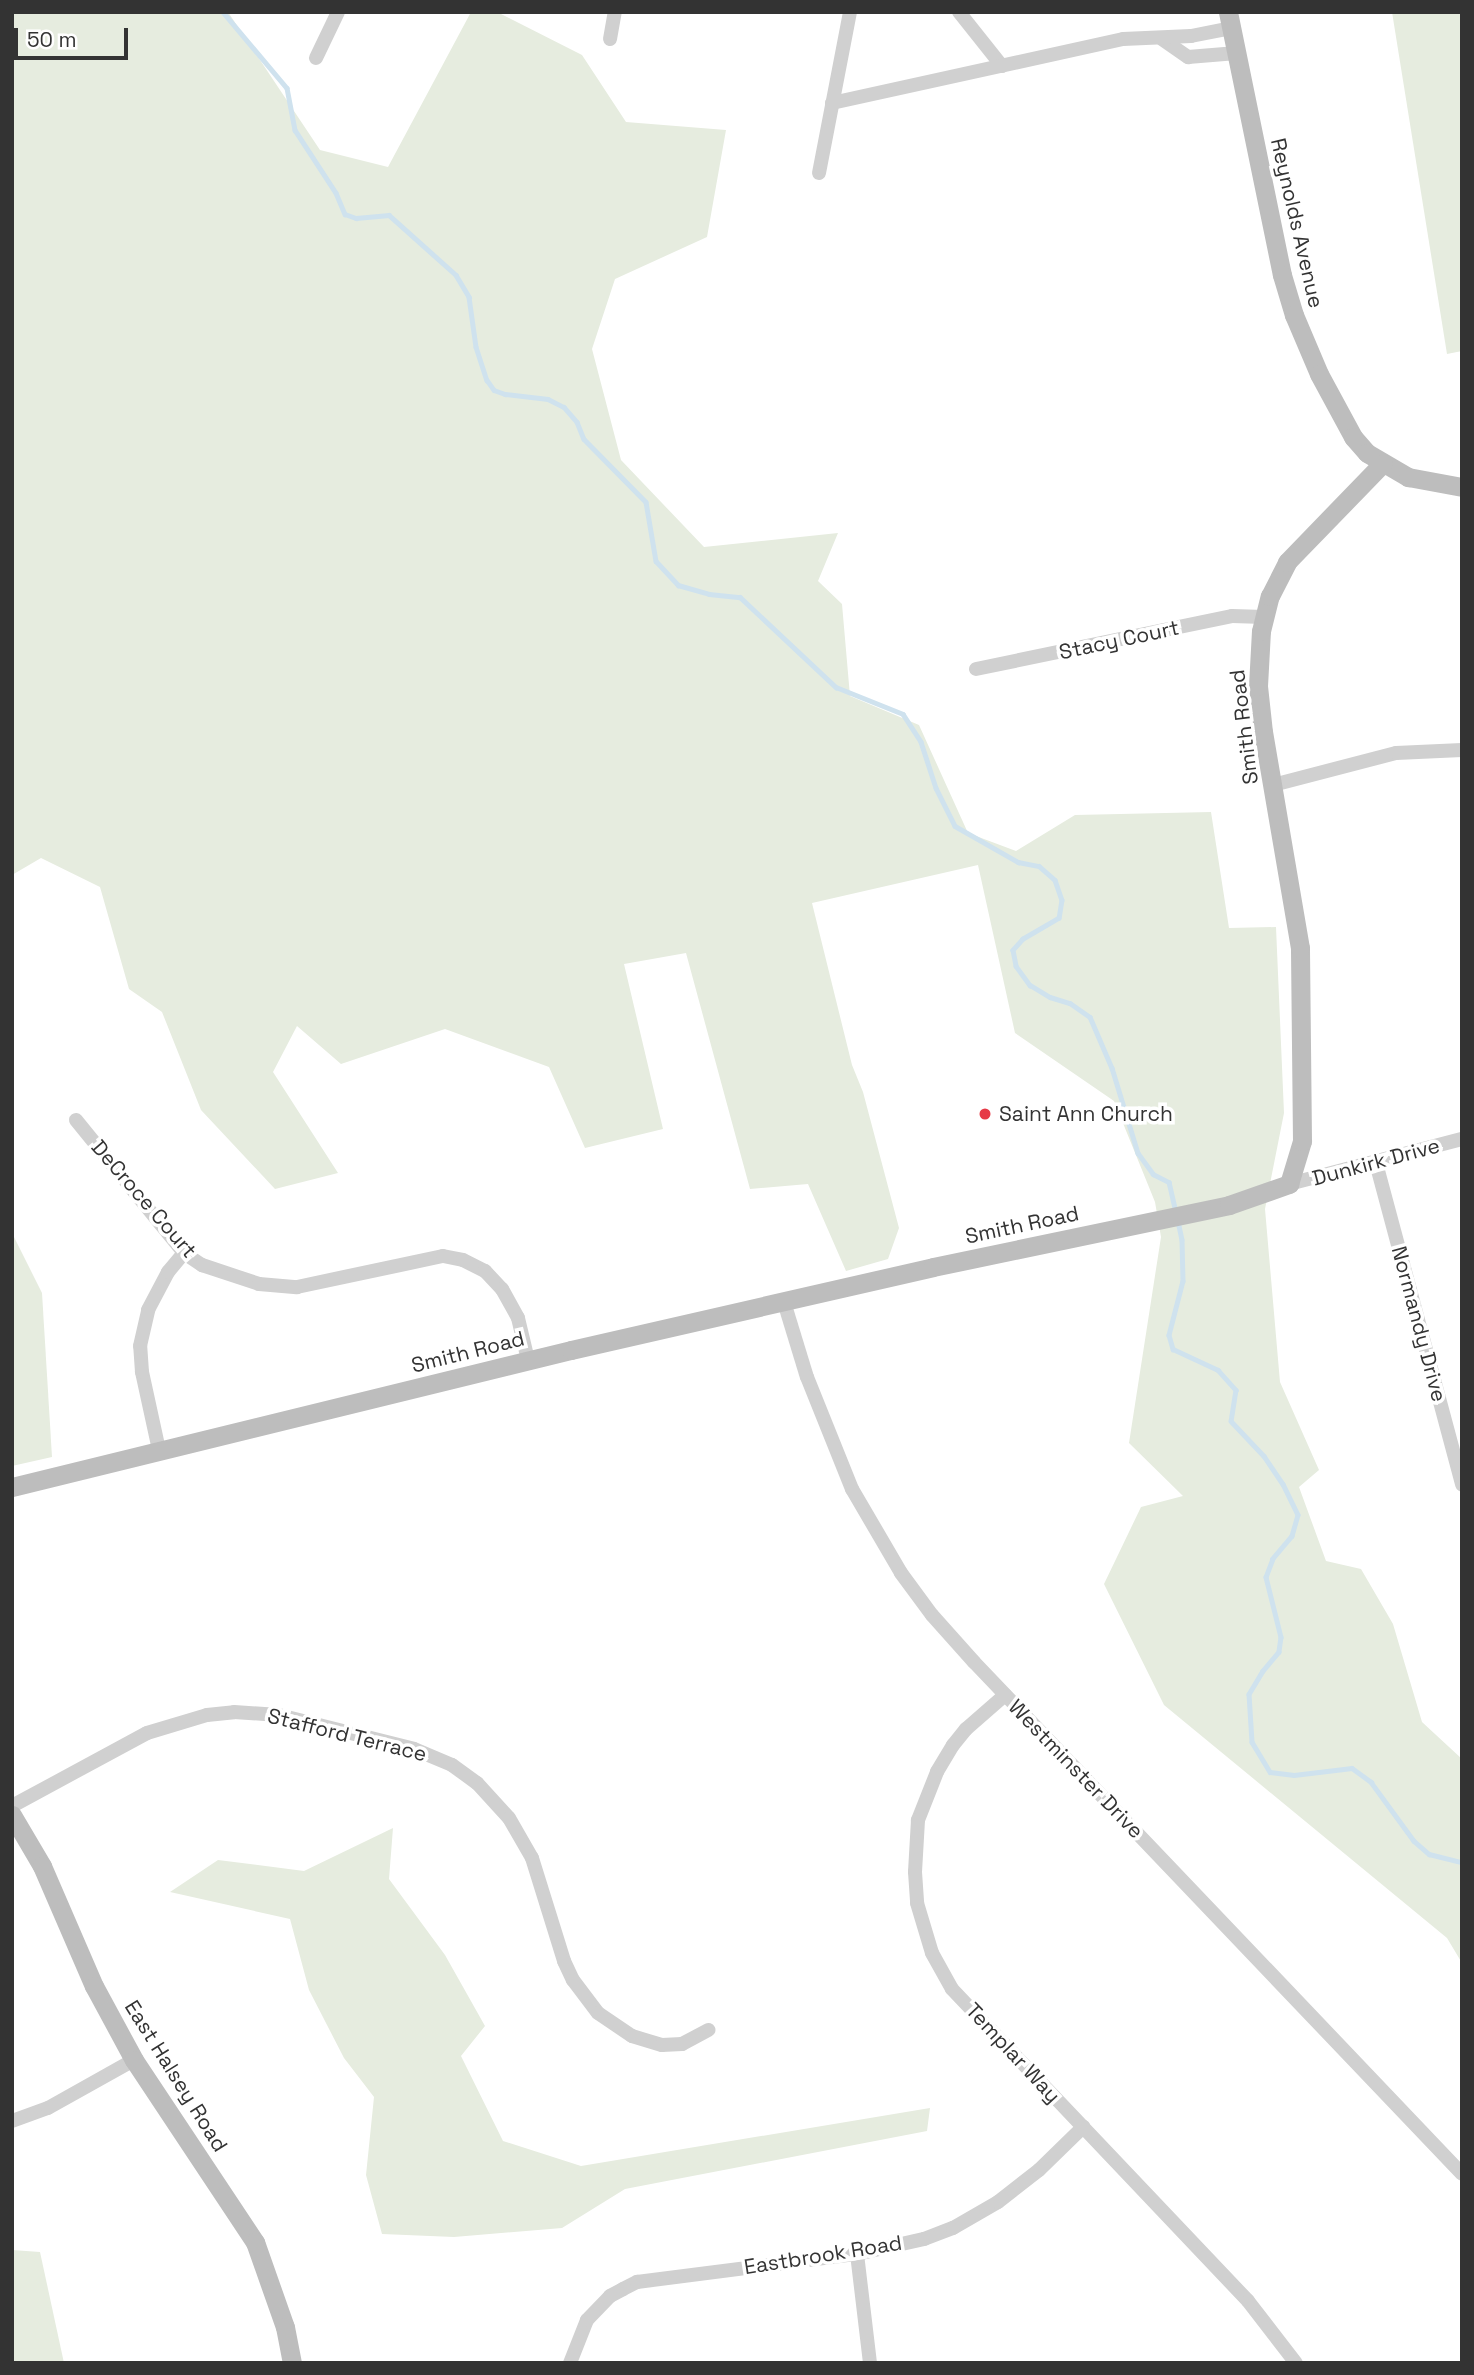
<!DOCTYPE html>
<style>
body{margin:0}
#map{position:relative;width:1474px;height:2375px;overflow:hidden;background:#fff;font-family:"Space Grotesk",sans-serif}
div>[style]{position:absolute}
.green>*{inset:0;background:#e6ecdf}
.stream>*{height:4.5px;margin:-2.25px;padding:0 2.25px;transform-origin:2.25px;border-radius:2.25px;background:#cfe2ee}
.street>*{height:14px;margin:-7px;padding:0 7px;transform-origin:7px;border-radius:7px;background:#d0d0d0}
.secondary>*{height:19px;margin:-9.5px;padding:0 9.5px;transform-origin:9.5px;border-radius:9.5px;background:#bdbdbd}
.dots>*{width:19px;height:19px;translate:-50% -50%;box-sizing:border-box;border:4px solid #fff;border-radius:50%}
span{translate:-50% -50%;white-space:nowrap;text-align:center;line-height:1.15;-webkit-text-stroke:7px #fff;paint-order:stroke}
.street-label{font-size:21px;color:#333}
.poi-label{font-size:21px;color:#333}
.left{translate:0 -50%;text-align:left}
.frame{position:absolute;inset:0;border:14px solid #333;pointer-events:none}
.scale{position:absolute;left:14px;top:28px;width:114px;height:32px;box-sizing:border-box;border:4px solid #333;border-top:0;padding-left:9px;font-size:21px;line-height:24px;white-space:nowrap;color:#333;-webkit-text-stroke:5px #fff;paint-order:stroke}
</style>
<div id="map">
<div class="green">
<i style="clip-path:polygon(12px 12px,228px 12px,320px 150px,388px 167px,471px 12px,497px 12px,582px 55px,626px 122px,726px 130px,707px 237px,615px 279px,592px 349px,621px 460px,704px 547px,838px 533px,818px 581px,842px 604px,850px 696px,919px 725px,968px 833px,1016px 851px,1075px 815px,1211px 812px,1229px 928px,1276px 927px,1284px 1113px,1265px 1209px,1280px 1382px,1319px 1470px,1299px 1487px,1326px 1561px,1361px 1569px,1393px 1624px,1422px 1722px,1462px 1759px,1462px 1963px,1447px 1938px,1164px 1705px,1104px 1584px,1141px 1507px,1183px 1496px,1129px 1443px,1161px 1237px,1155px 1202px,1114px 1101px,1015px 1033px,978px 865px,812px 903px,852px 1065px,863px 1092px,899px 1228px,888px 1259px,846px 1271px,808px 1184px,750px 1189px,686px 953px,624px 964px,663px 1129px,585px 1148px,549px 1067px,445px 1029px,341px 1064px,297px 1026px,273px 1072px,338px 1173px,275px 1189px,201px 1110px,162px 1012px,129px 989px,100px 887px,41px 858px,12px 875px)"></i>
<i style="clip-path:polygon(1392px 12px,1462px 12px,1462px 351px,1447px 354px)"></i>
<i style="clip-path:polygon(12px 1233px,42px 1293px,52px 1457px,12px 1466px)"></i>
<i style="clip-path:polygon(393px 1828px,389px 1879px,445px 1955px,485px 2026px,461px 2056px,503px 2141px,581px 2166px,930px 2108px,927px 2131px,625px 2189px,562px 2228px,454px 2237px,382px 2234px,366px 2175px,374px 2097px,344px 2058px,309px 1990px,290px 1919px,170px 1892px,218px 1860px,304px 1871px)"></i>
<i style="clip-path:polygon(12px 2250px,40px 2252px,64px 2363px,12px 2363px)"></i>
</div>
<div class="stream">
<i style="left:223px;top:12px;width:99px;rotate:49.9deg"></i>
<i style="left:287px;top:88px;width:43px;rotate:79.2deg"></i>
<i style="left:295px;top:130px;width:75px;rotate:56.9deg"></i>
<i style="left:336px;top:193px;width:23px;rotate:67deg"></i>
<i style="left:345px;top:214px;width:12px;rotate:20deg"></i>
<i style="left:356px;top:218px;width:33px;rotate:-5deg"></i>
<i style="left:389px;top:215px;width:90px;rotate:41.8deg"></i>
<i style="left:456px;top:275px;width:26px;rotate:59deg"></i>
<i style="left:469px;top:297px;width:50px;rotate:82deg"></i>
<i style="left:476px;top:347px;width:35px;rotate:72deg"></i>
<i style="left:487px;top:380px;width:12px;rotate:55deg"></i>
<i style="left:494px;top:390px;width:12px;rotate:20deg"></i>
<i style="left:505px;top:394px;width:43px;rotate:6.6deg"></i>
<i style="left:548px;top:399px;width:18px;rotate:27deg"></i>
<i style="left:564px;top:407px;width:20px;rotate:49deg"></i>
<i style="left:577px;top:422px;width:18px;rotate:68deg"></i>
<i style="left:584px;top:439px;width:88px;rotate:45.5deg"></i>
<i style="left:646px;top:502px;width:60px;rotate:80.4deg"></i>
<i style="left:656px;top:561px;width:33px;rotate:47deg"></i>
<i style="left:678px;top:585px;width:32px;rotate:16deg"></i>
<i style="left:709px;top:594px;width:31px;rotate:6deg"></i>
<i style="left:740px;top:597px;width:132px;rotate:43.2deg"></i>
<i style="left:836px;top:687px;width:72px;rotate:21.9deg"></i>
<i style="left:903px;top:714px;width:33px;rotate:57deg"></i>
<i style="left:921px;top:742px;width:48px;rotate:71.9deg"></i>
<i style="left:936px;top:788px;width:42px;rotate:63.4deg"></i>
<i style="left:955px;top:826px;width:73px;rotate:29.7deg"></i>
<i style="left:1018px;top:862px;width:21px;rotate:11deg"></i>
<i style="left:1039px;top:866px;width:21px;rotate:41deg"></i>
<i style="left:1055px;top:880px;width:21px;rotate:71deg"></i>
<i style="left:1062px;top:900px;width:18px;rotate:99deg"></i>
<i style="left:1059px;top:918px;width:42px;rotate:149.7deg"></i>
<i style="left:1023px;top:939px;width:15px;rotate:132deg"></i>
<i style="left:1013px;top:950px;width:16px;rotate:79deg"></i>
<i style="left:1016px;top:966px;width:24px;rotate:54deg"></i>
<i style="left:1030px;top:985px;width:23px;rotate:31deg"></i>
<i style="left:1050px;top:997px;width:21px;rotate:17deg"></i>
<i style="left:1070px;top:1003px;width:24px;rotate:35deg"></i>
<i style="left:1090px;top:1017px;width:56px;rotate:66.7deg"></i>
<i style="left:1112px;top:1068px;width:89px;rotate:73deg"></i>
<i style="left:1138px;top:1153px;width:26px;rotate:54deg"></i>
<i style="left:1153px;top:1174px;width:18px;rotate:27deg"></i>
<i style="left:1169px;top:1182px;width:28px;rotate:77deg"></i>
<i style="left:1178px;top:1221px;width:19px;rotate:78deg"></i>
<i style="left:1182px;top:1240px;width:41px;rotate:88.6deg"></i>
<i style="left:1183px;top:1281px;width:56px;rotate:104.5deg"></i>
<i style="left:1169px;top:1335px;width:15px;rotate:74deg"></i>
<i style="left:1173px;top:1349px;width:50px;rotate:25deg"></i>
<i style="left:1218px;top:1370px;width:27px;rotate:48deg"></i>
<i style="left:1236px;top:1390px;width:31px;rotate:99deg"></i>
<i style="left:1231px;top:1421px;width:48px;rotate:46.7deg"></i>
<i style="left:1264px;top:1456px;width:34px;rotate:56deg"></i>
<i style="left:1283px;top:1484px;width:34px;rotate:64deg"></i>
<i style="left:1298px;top:1515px;width:22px;rotate:106deg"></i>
<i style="left:1292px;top:1536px;width:30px;rotate:130deg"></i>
<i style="left:1273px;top:1559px;width:19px;rotate:111deg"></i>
<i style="left:1266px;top:1577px;width:62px;rotate:76deg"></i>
<i style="left:1281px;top:1637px;width:15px;rotate:98deg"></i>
<i style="left:1279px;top:1652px;width:25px;rotate:130deg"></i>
<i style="left:1263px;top:1671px;width:27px;rotate:121deg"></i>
<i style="left:1249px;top:1694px;width:48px;rotate:86.4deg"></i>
<i style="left:1252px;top:1742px;width:35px;rotate:59deg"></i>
<i style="left:1270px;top:1772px;width:24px;rotate:7deg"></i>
<i style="left:1294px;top:1775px;width:58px;rotate:-6.9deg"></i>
<i style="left:1352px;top:1768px;width:24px;rotate:36deg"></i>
<i style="left:1371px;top:1782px;width:73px;rotate:53.9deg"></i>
<i style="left:1414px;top:1841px;width:20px;rotate:41deg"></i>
<i style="left:1429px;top:1854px;width:34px;rotate:14deg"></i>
</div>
<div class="street">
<i style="left:959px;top:12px;width:69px;rotate:51.5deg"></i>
<i style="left:610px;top:39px;width:27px;rotate:-80deg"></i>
<i style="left:1162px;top:39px;width:32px;rotate:35deg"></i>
<i style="left:1188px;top:57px;width:49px;rotate:-4.7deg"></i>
<i style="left:316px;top:58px;width:51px;rotate:-64.4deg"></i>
<i style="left:832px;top:103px;width:298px;rotate:-12.4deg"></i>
<i style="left:1123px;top:39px;width:68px;rotate:-2.5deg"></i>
<i style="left:1191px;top:36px;width:42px;rotate:-11deg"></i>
<i style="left:819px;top:173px;width:164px;rotate:-79.1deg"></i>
<i style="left:976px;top:669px;width:261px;rotate:-11.7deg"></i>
<i style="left:1232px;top:616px;width:32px;rotate:2deg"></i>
<i style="left:1273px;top:785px;width:127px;rotate:-14.6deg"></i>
<i style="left:1396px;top:753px;width:66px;rotate:-2.6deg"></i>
<i style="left:76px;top:1120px;width:171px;rotate:50.9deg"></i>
<i style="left:184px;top:1253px;width:22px;rotate:34deg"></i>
<i style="left:202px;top:1265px;width:60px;rotate:18.4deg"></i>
<i style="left:259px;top:1284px;width:38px;rotate:5deg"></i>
<i style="left:297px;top:1287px;width:149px;rotate:-12deg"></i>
<i style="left:443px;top:1256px;width:20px;rotate:11deg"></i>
<i style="left:463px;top:1260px;width:25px;rotate:27deg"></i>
<i style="left:485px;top:1271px;width:25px;rotate:47deg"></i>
<i style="left:502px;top:1289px;width:33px;rotate:61deg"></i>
<i style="left:518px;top:1318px;width:43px;rotate:76.6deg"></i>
<i style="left:1376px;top:1163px;width:333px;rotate:75deg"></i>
<i style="left:1289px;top:1184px;width:179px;rotate:-14.6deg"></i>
<i style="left:784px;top:1302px;width:78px;rotate:73deg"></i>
<i style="left:807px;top:1377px;width:121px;rotate:68.1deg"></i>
<i style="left:852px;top:1489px;width:97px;rotate:59.7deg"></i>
<i style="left:901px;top:1573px;width:52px;rotate:53.6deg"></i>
<i style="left:932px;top:1615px;width:63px;rotate:48.2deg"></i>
<i style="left:974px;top:1662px;width:707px;rotate:46.37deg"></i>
<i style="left:159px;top:1450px;width:80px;rotate:-102.3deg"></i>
<i style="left:142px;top:1372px;width:26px;rotate:-94deg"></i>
<i style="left:140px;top:1346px;width:37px;rotate:-77deg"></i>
<i style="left:148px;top:1310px;width:43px;rotate:-62.2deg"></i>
<i style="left:168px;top:1272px;width:25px;rotate:-50deg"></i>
<i style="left:1005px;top:1695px;width:52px;rotate:138.9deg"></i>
<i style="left:966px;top:1729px;width:21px;rotate:129deg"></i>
<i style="left:953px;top:1745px;width:31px;rotate:121deg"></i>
<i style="left:937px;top:1772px;width:52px;rotate:111.6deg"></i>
<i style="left:918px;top:1820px;width:52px;rotate:93.3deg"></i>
<i style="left:915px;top:1872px;width:31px;rotate:86deg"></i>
<i style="left:917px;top:1903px;width:52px;rotate:73.3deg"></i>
<i style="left:932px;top:1953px;width:41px;rotate:60.9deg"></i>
<i style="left:952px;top:1989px;width:430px;rotate:46.5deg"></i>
<i style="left:1248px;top:2301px;width:78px;rotate:52.3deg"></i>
<i style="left:12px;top:1806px;width:153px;rotate:-28.4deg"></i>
<i style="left:147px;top:1733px;width:63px;rotate:-16.7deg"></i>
<i style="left:207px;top:1715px;width:27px;rotate:-6deg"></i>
<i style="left:234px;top:1712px;width:45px;rotate:3.8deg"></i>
<i style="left:279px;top:1715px;width:139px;rotate:14.1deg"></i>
<i style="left:414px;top:1749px;width:41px;rotate:22.8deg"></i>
<i style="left:452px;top:1765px;width:31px;rotate:36deg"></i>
<i style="left:477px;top:1783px;width:47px;rotate:47.6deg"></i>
<i style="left:509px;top:1818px;width:46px;rotate:60.1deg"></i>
<i style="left:532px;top:1858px;width:108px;rotate:72.7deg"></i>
<i style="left:564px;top:1961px;width:21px;rotate:65deg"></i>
<i style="left:573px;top:1980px;width:41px;rotate:52.9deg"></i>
<i style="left:598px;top:2013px;width:41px;rotate:34.1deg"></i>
<i style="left:632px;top:2036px;width:31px;rotate:17deg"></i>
<i style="left:662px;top:2045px;width:20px;rotate:-3deg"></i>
<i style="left:682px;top:2044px;width:30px;rotate:-28deg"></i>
<i style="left:12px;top:2121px;width:38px;rotate:-20deg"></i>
<i style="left:48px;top:2108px;width:98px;rotate:-29.2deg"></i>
<i style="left:857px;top:2254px;width:110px;rotate:83.2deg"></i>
<i style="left:570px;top:2363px;width:46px;rotate:-68.4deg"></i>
<i style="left:587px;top:2320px;width:33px;rotate:-46deg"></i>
<i style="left:610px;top:2296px;width:15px;rotate:-28deg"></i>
<i style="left:623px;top:2289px;width:16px;rotate:-27deg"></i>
<i style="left:637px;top:2282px;width:222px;rotate:-7.3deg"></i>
<i style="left:857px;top:2254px;width:69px;rotate:-12.6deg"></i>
<i style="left:924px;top:2239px;width:31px;rotate:-21deg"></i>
<i style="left:953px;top:2228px;width:52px;rotate:-30deg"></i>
<i style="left:998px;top:2202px;width:52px;rotate:-38deg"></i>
<i style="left:1039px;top:2170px;width:62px;rotate:-44.3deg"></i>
</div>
<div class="secondary">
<i style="left:1228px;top:12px;width:268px;rotate:78.4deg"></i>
<i style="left:1282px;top:275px;width:42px;rotate:73.3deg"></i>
<i style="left:1294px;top:315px;width:64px;rotate:67deg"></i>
<i style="left:1319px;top:374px;width:72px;rotate:61.6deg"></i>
<i style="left:1353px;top:437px;width:21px;rotate:49deg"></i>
<i style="left:1367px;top:453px;width:48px;rotate:30.3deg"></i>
<i style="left:1408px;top:477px;width:55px;rotate:10.5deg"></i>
<i style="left:12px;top:1487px;width:576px;rotate:-13.77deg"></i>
<i style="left:571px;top:1350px;width:371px;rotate:-12.9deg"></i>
<i style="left:933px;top:1267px;width:302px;rotate:-11.8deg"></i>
<i style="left:1229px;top:1205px;width:64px;rotate:-19.3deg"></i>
<i style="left:1289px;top:1184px;width:45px;rotate:-73.2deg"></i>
<i style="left:1302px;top:1141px;width:193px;rotate:-90.6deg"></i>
<i style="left:1300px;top:948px;width:219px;rotate:-99.7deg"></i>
<i style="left:1263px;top:732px;width:46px;rotate:-96.2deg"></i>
<i style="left:1258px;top:686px;width:55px;rotate:-86.9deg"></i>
<i style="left:1261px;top:631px;width:36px;rotate:-76deg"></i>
<i style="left:1270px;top:596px;width:38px;rotate:-63deg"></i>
<i style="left:1287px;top:562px;width:138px;rotate:-45.9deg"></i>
<i style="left:12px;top:1815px;width:59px;rotate:59.5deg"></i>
<i style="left:42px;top:1866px;width:131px;rotate:66.6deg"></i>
<i style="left:94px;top:1986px;width:84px;rotate:61.6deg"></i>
<i style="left:134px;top:2060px;width:219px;rotate:56.4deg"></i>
<i style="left:255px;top:2242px;width:90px;rotate:70.6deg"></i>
<i style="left:285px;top:2327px;width:37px;rotate:79deg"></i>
</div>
<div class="dots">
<i style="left:985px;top:1114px;background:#e63946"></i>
</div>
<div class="street-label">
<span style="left:1297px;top:223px;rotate:77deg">Reynolds Avenue</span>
<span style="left:1119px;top:640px;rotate:-12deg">Stacy Court</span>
<span style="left:1244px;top:727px;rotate:-97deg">Smith Road</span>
<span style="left:1376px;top:1162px;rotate:-15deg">Dunkirk Drive</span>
<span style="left:144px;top:1199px;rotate:49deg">DeCroce Court</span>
<span style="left:1022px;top:1225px;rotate:-12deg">Smith Road</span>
<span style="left:1419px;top:1324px;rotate:75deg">Normandy Drive</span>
<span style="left:468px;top:1352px;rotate:-14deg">Smith Road</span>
<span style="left:347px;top:1735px;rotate:14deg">Stafford Terrace</span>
<span style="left:1076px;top:1769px;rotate:46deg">Westminster Drive</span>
<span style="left:1013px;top:2053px;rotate:47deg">Templar Way</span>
<span style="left:176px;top:2076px;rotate:58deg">East Halsey Road</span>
<span style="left:823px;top:2255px;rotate:-9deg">Eastbrook Road</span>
</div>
<div class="poi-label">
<span class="left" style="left:999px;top:1114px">Saint Ann Church</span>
</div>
<div class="frame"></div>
<div class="scale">50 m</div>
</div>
